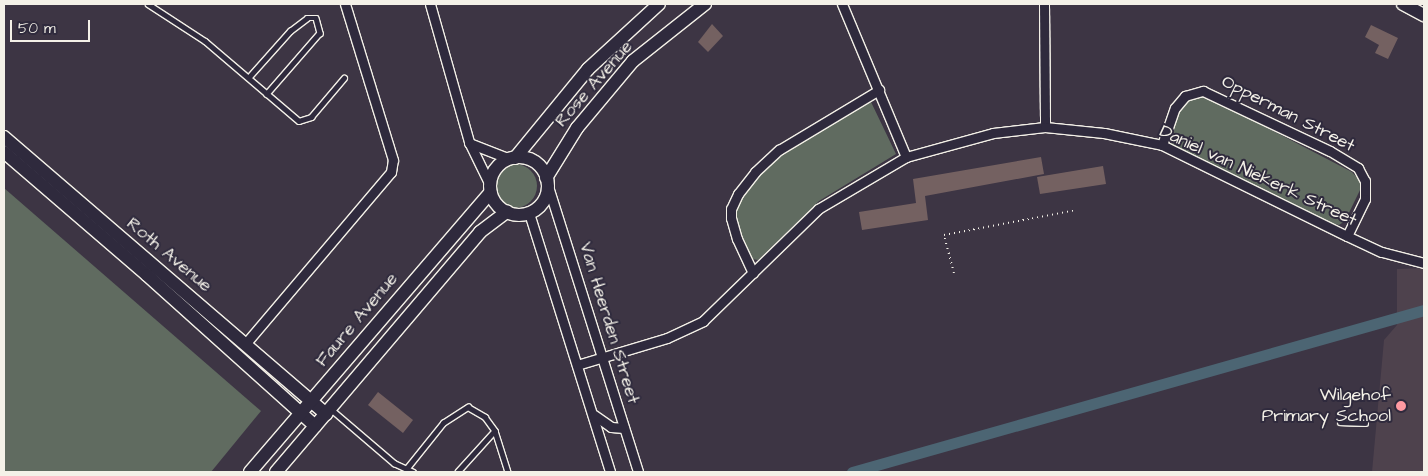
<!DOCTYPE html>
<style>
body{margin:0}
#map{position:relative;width:1428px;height:476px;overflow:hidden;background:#3d3544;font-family:"Architects Daughter",sans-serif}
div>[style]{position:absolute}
.built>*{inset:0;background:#4e424d}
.green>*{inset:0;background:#606b60}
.round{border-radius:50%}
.canal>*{height:11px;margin:-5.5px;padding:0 5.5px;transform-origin:5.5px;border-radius:5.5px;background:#4c6573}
.building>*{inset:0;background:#746161}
.path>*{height:2px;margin-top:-1px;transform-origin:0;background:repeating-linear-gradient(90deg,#f4f1e8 0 1px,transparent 0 5px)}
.roads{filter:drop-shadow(1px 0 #f4f1e8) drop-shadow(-1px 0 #f4f1e8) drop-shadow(0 1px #f4f1e8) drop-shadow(0 -1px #f4f1e8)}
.lane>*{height:4.5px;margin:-2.25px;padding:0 2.25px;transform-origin:2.25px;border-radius:2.25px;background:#2f2a3d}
.street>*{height:9px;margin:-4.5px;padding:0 4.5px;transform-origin:4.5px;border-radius:4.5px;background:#2f2a3d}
.secondary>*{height:12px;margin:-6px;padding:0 6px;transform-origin:6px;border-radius:6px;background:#2f2a3d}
.secondary>.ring{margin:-6px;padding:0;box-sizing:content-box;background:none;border:12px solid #2f2a3d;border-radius:50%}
.dots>*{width:14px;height:14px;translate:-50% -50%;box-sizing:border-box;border:2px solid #2f2a3d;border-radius:50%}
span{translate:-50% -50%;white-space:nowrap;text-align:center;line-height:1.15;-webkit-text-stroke:4px #2f2a3d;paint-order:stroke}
.street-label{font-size:18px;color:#f4f1e8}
.poi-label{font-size:18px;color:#f4f1e8}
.right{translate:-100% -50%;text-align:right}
.frame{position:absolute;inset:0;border:5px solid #f4f1e8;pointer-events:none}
.scale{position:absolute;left:10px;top:20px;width:80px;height:22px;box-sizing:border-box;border:2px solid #f4f1e8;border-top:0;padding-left:6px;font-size:15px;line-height:18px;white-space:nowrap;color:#f4f1e8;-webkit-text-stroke:4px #2f2a3d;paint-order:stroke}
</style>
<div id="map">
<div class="built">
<i style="clip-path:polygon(1424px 268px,1424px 472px,1372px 472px,1384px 340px,1397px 325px,1397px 269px)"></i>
</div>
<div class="green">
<i style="clip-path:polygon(1204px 95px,1352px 172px,1360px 181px,1360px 190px,1345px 221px,1339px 225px,1331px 223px,1172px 145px,1168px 129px,1177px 108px,1192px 96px)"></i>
<i style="clip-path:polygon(871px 102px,896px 154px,819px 201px,758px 260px,752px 259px,738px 236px,733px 208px,737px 197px,761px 171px,813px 133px)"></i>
<i class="round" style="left:493px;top:164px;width:44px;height:44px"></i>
<i style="clip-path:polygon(4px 188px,261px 411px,211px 472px,4px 472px)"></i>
</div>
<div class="canal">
<i style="left:852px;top:472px;width:594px;rotate:-15.81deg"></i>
</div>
<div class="building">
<i style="clip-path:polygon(712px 24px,723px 36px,708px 52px,698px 42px)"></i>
<i style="clip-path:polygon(1371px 25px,1398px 38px,1388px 59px,1375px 53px,1379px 45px,1365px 37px)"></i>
<i style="clip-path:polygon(1041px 157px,1044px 174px,925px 196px,928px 220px,862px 230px,859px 212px,916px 203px,913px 179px)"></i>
<i style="clip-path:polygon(1103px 166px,1106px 184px,1040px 194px,1037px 177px)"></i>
<i style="clip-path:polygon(378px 392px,413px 420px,403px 433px,368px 405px)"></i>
</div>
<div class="path">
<i style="left:954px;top:273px;width:39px;rotate:-105deg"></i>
<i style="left:944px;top:235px;width:134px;rotate:-10.7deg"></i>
</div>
<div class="roads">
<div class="lane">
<i style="left:148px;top:4px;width:68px;rotate:33deg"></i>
<i style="left:205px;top:41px;width:123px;rotate:40.4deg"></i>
<i style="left:299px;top:121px;width:13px;rotate:-18deg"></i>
<i style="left:311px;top:117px;width:51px;rotate:-49.8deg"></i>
<i style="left:249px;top:77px;width:62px;rotate:-48.3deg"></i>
<i style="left:290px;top:31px;width:21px;rotate:-37deg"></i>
<i style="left:307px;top:18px;width:9px"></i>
<i style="left:316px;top:18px;width:16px;rotate:75deg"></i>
<i style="left:320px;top:33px;width:81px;rotate:131deg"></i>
<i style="left:332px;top:410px;width:82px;rotate:40.5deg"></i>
<i style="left:394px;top:463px;width:21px;rotate:25deg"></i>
<i style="left:1340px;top:422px;width:25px;rotate:2deg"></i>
<i style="left:495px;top:431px;width:43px;rotate:72.4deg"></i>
<i style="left:407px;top:468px;width:58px;rotate:-51.3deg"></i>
<i style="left:443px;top:423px;width:30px;rotate:-33deg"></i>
<i style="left:468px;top:407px;width:20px;rotate:30deg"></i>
<i style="left:485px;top:417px;width:17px;rotate:54deg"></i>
<i style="left:495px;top:431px;width:55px;rotate:132.1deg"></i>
</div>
<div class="street">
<i style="left:430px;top:4px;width:143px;rotate:74.2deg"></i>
<i style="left:469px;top:142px;width:48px;rotate:64deg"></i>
<i style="left:842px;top:4px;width:166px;rotate:67.3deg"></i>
<i style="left:1044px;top:4px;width:123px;rotate:89.5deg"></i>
<i style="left:469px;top:143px;width:44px;rotate:21.3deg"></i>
<i style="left:1162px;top:145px;width:39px;rotate:-71deg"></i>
<i style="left:1175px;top:108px;width:16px;rotate:-50deg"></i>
<i style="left:1185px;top:96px;width:19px;rotate:-16deg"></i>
<i style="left:1203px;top:91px;width:140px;rotate:25.3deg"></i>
<i style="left:1330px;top:151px;width:33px;rotate:31deg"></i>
<i style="left:1358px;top:168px;width:15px;rotate:62deg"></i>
<i style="left:1365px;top:181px;width:18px;rotate:90deg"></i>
<i style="left:1365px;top:199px;width:41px;rotate:115.9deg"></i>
<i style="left:547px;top:183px;width:303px;rotate:72.5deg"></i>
<i style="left:529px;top:213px;width:271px;rotate:72.6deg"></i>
<i style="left:753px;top:273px;width:38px;rotate:-115deg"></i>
<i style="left:737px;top:239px;width:22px;rotate:-106deg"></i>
<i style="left:731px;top:218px;width:9px;rotate:-90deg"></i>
<i style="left:731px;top:209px;width:17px;rotate:-65deg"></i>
<i style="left:738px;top:194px;width:28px;rotate:-52deg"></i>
<i style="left:755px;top:172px;width:33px;rotate:-43deg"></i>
<i style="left:779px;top:150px;width:117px;rotate:-31deg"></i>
<i style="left:246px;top:343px;width:224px;rotate:-49.7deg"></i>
<i style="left:391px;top:172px;width:12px;rotate:-81deg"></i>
<i style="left:393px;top:160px;width:163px;rotate:-107.1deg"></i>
<i style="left:577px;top:365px;width:94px;rotate:-16.7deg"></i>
<i style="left:667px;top:338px;width:40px;rotate:-25deg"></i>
<i style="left:703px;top:321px;width:161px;rotate:-44.2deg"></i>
<i style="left:818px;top:209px;width:102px;rotate:-30.6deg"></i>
<i style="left:906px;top:157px;width:90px;rotate:-15.4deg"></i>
<i style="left:993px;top:133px;width:52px;rotate:-6.6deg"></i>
<i style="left:1045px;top:127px;width:59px;rotate:5.8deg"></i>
<i style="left:1104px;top:133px;width:59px;rotate:11.7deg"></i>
<i style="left:1162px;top:145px;width:206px;rotate:26.2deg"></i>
<i style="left:1347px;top:236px;width:38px;rotate:25deg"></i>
<i style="left:1382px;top:252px;width:43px;rotate:14.7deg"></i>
<i style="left:594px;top:415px;width:21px;rotate:35deg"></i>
<i style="left:611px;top:427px;width:13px;rotate:4deg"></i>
</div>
<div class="secondary">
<i style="left:1403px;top:4px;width:24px;rotate:28deg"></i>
<i style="left:4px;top:137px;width:425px;rotate:40.7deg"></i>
<i style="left:4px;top:152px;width:189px;rotate:40.7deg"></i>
<i style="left:147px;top:275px;width:226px;rotate:41.9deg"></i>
<i class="ring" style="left:490px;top:157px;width:46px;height:46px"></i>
<i style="left:515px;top:158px;width:115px;rotate:-50.6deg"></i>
<i style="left:588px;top:69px;width:96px;rotate:-42.5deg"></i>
<i style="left:546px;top:178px;width:59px;rotate:-58.2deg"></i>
<i style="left:577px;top:128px;width:87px;rotate:-50.1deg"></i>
<i style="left:633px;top:61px;width:92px;rotate:-38.4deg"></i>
<i style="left:250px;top:472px;width:369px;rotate:-49.3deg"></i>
<i style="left:276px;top:472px;width:315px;rotate:-49.6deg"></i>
<i style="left:480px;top:232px;width:34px;rotate:-37deg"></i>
</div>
</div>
<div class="dots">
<i style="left:1401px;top:406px;background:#ff9aa2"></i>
</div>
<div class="street-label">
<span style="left:594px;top:84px;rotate:-49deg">Rose Avenue</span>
<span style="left:1288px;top:114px;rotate:27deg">Opperman Street</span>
<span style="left:1258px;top:176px;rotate:25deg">Daniel van Niekerk Street</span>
<span style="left:169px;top:255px;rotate:40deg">Roth Avenue</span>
<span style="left:357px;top:320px;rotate:-50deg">Faure Avenue</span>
<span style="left:609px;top:323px;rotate:73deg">Van Heerden Street</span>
</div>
<div class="poi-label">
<span class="right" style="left:1391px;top:406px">Wilgehof<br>Primary School</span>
</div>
<div class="frame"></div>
<div class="scale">50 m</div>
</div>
